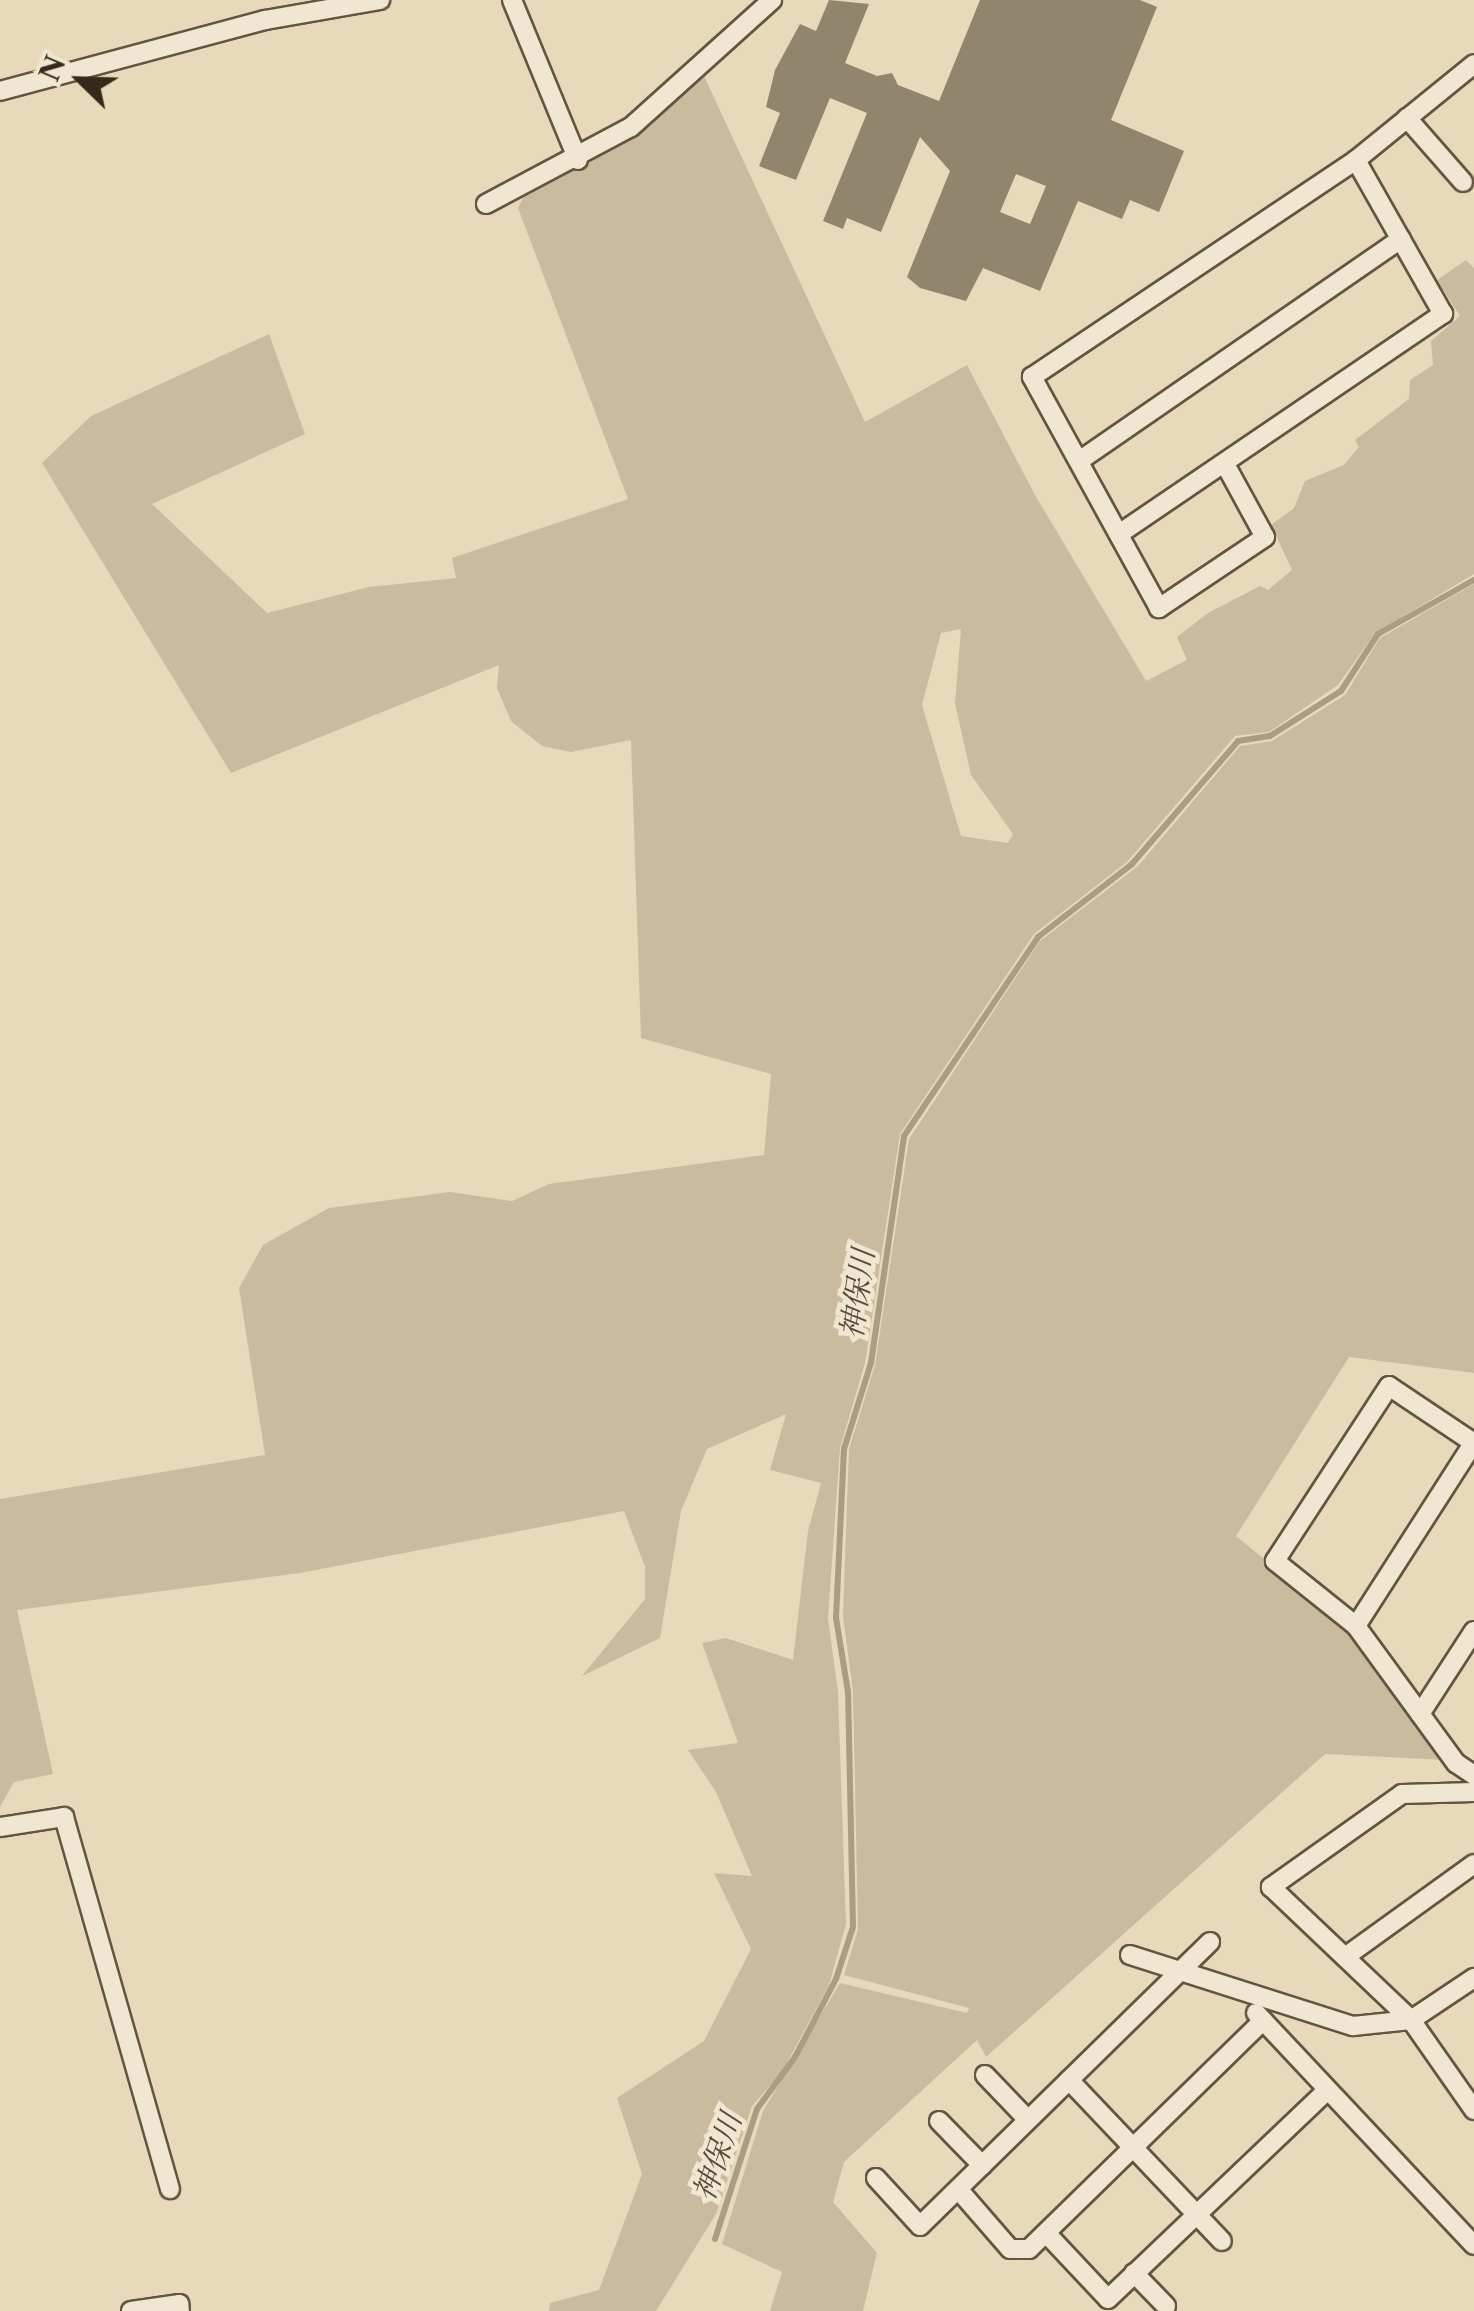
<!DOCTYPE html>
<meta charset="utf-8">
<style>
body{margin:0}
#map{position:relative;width:1474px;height:2311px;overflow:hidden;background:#e8d9ba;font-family:"Libre Caslon Text","Noto Serif JP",serif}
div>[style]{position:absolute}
.green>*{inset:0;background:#cabb9f}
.stream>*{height:6px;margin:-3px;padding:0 3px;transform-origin:3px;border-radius:3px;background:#ab9d83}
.building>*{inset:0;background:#92856d}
.roads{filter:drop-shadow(2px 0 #625541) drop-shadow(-2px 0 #625541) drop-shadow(0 2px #625541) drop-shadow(0 -2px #625541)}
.minor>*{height:18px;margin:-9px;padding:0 9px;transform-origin:9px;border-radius:9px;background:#f0e6d2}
span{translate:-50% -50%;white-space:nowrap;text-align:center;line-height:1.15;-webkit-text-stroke:9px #f0e6d2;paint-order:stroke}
.water-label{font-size:30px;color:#584c39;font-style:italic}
.north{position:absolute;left:30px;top:30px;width:100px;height:100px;-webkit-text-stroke:8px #f0e6d2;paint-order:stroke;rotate:293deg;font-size:28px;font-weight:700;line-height:40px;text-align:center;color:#352919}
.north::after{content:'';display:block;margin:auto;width:35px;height:45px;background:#352919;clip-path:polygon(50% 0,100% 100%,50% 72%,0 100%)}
</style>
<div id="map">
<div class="green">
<i style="clip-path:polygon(evenodd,704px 76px,865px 422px,967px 365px,1035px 495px,1146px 681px,1187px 660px,1177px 637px,1208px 613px,1260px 586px,1268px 590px,1292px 570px,1271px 525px,1294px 508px,1305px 481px,1344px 465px,1359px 447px,1355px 440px,1409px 399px,1410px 380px,1433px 365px,1431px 341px,1460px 316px,1437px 280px,1466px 260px,1474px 268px,1474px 574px,1375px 633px,1338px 685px,1269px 732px,1235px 736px,1127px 862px,1034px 934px,900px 1134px,865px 1363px,840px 1448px,828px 1618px,838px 1692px,846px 1924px,829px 1985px,782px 2072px,752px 2106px,716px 2214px,656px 2311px,549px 2311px,550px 2303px,599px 2290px,642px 2174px,617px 2098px,704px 2041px,751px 1949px,714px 1873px,752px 1876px,716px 1792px,688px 1750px,738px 1743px,702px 1643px,726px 1638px,793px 1660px,808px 1531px,821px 1483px,770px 1470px,786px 1414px,707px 1449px,681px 1511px,660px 1638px,582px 1676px,645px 1599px,645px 1567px,624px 1511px,300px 1573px,17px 1610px,53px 1774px,14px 1782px,0 1807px,0 1499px,265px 1455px,239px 1288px,263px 1245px,329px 1208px,450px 1192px,512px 1201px,549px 1184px,764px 1155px,771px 1074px,641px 1038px,631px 740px,571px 752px,542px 746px,511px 721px,497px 688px,499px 665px,231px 773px,42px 463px,91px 416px,269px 334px,305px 434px,152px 504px,267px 613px,369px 587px,456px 578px,452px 558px,628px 499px,518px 208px,523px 198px,636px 135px,704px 76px,961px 629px,955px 703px,971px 775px,1013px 834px,1008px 843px,961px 836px,922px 705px,941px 633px,961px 629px)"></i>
<i style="clip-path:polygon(1474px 584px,1474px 1373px,1349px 1357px,1236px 1536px,1360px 1638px,1445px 1760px,1325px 1754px,986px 2057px,977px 2040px,844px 2162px,833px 2202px,877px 2253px,863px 2311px,770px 2311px,782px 2272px,722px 2244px,763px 2111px,840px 1983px,967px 2013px,969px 2008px,844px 1975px,858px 1929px,853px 1692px,843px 1616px,849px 1449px,875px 1365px,909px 1139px,1040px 941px,1138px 866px,1240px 746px,1272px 741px,1345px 695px,1380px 638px)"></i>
</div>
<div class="stream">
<i style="left:715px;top:2239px;width:137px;rotate:-72.1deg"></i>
<i style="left:757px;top:2109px;width:64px;rotate:-53.8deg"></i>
<i style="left:795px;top:2057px;width:88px;rotate:-62.3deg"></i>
<i style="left:836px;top:1979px;width:55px;rotate:-71.9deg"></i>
<i style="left:853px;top:1927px;width:235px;rotate:-91.2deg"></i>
<i style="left:848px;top:1692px;width:75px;rotate:-99.2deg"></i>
<i style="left:836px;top:1618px;width:169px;rotate:-87.3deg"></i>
<i style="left:844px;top:1449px;width:90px;rotate:-72.6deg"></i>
<i style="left:871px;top:1363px;width:229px;rotate:-81.7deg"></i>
<i style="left:904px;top:1136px;width:240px;rotate:-56deg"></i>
<i style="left:1038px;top:937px;width:119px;rotate:-37.8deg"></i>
<i style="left:1132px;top:864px;width:162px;rotate:-49.2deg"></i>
<i style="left:1238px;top:741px;width:32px;rotate:-9deg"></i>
<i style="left:1270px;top:736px;width:84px;rotate:-32.4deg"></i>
<i style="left:1341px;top:691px;width:68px;rotate:-57deg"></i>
<i style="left:1378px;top:634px;width:110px;rotate:-29.4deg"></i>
</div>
<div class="building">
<i style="clip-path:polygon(evenodd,829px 0,869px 4px,845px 63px,877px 76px,892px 73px,898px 85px,939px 101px,980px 0,1140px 0,1157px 7px,1111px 120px,1184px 151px,1159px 212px,1130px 200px,1122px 219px,1078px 201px,1040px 291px,983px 268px,966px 301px,920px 288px,907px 277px,950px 171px,920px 137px,881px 232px,847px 218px,843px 229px,823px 221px,867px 113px,830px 98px,796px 180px,759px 166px,780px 113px,766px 107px,775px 70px,800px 24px,816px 31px,829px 0,1016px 174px,1046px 186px,1030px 224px,1000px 212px,1016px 174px)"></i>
</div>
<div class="roads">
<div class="minor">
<i style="left:512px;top:0;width:173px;rotate:67.6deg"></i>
<i style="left:0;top:91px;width:274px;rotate:-15deg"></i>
<i style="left:265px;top:20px;width:117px;rotate:-9.9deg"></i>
<i style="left:1407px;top:118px;width:85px;rotate:48.8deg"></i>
<i style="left:486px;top:204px;width:164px;rotate:-28deg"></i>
<i style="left:631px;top:127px;width:190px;rotate:-42deg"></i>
<i style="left:1079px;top:461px;width:391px;rotate:-34.6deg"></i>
<i style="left:1225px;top:464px;width:83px;rotate:61.3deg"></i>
<i style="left:1265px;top:537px;width:128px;rotate:146.2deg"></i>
<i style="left:1159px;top:608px;width:264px;rotate:-118.8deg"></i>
<i style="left:1032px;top:377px;width:390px;rotate:-33.8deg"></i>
<i style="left:1356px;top:160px;width:152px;rotate:-39.1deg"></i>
<i style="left:1119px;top:534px;width:392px;rotate:-34.2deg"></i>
<i style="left:1443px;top:314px;width:177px;rotate:-119.5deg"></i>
<i style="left:1474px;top:1443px;width:102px;rotate:-146.2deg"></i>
<i style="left:1389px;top:1386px;width:209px;rotate:123.1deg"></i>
<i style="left:1275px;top:1561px;width:104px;rotate:38.7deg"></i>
<i style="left:1356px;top:1626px;width:170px;rotate:53.9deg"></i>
<i style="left:1456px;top:1763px;width:22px;rotate:34deg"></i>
<i style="left:1356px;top:1626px;width:219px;rotate:-57.3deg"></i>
<i style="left:1420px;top:1714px;width:99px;rotate:-57deg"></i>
<i style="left:1474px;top:1792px;width:72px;rotate:178.4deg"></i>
<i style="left:1402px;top:1794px;width:161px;rotate:144.6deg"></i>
<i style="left:1271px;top:1887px;width:193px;rotate:43.5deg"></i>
<i style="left:1411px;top:2020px;width:110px;rotate:55deg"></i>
<i style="left:0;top:1827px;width:65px;rotate:-8.9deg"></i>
<i style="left:64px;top:1817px;width:387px;rotate:74.1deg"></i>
<i style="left:1130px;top:1955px;width:234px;rotate:17.7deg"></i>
<i style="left:1353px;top:2026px;width:58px;rotate:-5.9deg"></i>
<i style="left:1411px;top:2020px;width:76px;rotate:-33.7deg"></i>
<i style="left:1345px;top:1957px;width:159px;rotate:-35.8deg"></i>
<i style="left:1256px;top:2013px;width:318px;rotate:46.8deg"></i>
<i style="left:985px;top:2075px;width:62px;rotate:46.3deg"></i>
<i style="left:1069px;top:2080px;width:222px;rotate:46.5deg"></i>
<i style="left:939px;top:2121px;width:62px;rotate:45.7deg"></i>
<i style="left:876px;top:2178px;width:65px;rotate:47.5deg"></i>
<i style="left:920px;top:2226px;width:406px;rotate:-44.4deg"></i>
<i style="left:958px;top:2189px;width:79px;rotate:49.1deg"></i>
<i style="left:1010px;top:2249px;width:19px"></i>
<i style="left:1029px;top:2249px;width:327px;rotate:-44.3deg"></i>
<i style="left:1047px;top:2234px;width:89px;rotate:46.8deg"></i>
<i style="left:1108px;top:2299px;width:300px;rotate:-43.6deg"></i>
<i style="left:1134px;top:2273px;width:46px;rotate:45.9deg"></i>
<i style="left:131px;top:2311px;width:49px;rotate:-8.3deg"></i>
<i style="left:179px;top:2304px;width:7px;rotate:82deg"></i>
</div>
</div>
<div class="water-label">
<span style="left:858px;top:1294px;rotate:-82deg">神保川</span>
<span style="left:718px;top:2157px;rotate:-71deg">神保川</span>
</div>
<div class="north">N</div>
</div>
